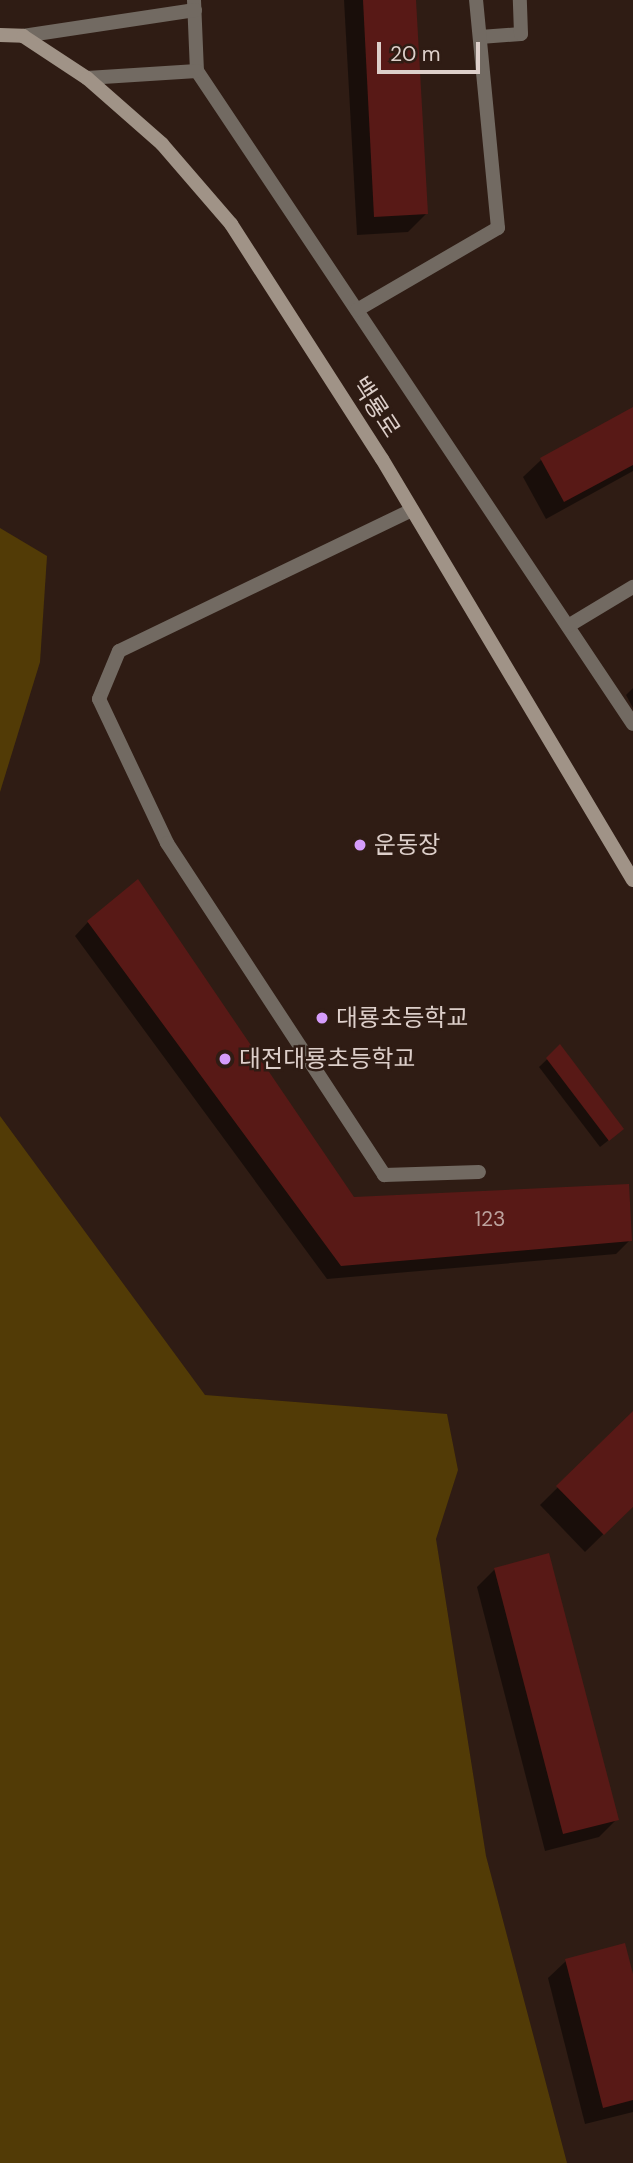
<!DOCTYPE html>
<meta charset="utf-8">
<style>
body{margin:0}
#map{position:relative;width:633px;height:2163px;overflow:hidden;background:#2f1c14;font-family:"DM Sans","Noto Sans KR",sans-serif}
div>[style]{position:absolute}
.green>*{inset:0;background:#523b06}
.shadow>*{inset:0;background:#0007}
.building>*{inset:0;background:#581916}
.street>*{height:14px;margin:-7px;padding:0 7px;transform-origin:7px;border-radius:7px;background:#726a62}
.secondary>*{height:14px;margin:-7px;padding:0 7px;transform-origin:7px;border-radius:7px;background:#a09387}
.dots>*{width:19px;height:19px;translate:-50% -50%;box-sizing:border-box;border:4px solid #2f1c14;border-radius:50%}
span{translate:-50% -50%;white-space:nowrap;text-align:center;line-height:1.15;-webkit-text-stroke:5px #2f1c14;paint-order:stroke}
.number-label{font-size:21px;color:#bca29d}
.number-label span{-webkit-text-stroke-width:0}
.street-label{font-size:24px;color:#ddcfca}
.poi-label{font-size:24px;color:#ddcfca}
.left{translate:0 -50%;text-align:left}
.scale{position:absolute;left:377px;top:42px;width:103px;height:32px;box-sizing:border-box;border:4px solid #ddcfca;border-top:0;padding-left:9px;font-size:21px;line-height:24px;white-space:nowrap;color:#ddcfca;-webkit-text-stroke:5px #2f1c14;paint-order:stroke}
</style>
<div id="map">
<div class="green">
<i style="clip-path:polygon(0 528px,47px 556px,40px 662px,0 792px)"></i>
<i style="clip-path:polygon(0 1116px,205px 1395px,447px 1414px,458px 1470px,436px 1539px,486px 1856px,567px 2163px,0 2163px)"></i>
</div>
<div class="shadow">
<i style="clip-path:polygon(344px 0,414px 0,426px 214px,408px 232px,357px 235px)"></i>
<i style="clip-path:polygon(633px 409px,633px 471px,546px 519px,523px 477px,541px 460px)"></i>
<i style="clip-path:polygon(633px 688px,633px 708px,626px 695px)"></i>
<i style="clip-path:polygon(88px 922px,353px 1199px,630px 1240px,616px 1254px,327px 1279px,75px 936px)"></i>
<i style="clip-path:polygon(560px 1047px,614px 1136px,600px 1147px,539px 1067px)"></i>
<i style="clip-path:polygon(633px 1413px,633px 1505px,585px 1552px,540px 1505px)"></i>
<i style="clip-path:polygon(495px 1569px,617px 1819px,599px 1837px,545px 1851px,477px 1587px)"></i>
<i style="clip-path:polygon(566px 1961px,633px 1981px,633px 2112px,585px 2124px,548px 1978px)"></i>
</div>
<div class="building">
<i style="clip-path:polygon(363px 0,416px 0,428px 214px,374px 217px)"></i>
<i style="clip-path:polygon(633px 407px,633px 465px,564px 502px,540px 458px)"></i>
<i style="clip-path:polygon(138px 879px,354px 1197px,629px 1184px,632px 1241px,341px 1266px,87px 921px)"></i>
<i style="clip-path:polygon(560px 1044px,624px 1129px,609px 1141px,546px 1058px)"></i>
<i style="clip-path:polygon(633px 1411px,633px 1507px,604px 1535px,556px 1486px)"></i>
<i style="clip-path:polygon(549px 1553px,619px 1820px,563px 1834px,494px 1568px)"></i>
<i style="clip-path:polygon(625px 1943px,633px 1974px,633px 2100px,603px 2108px,565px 1959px)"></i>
</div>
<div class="street">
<i style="left:194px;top:0;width:71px;rotate:87.6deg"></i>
<i style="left:197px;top:71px;width:785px;rotate:56.27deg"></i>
<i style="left:23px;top:36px;width:174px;rotate:-8.6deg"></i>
<i style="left:480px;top:37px;width:41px;rotate:-4.2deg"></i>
<i style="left:521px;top:34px;width:34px;rotate:-92deg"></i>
<i style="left:87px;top:78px;width:110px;rotate:-3.6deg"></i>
<i style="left:357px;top:310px;width:163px;rotate:-30.2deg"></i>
<i style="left:498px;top:228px;width:229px;rotate:-95.5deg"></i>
<i style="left:412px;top:510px;width:325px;rotate:154.3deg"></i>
<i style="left:119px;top:651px;width:52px;rotate:112.6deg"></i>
<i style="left:99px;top:699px;width:159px;rotate:64.7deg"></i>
<i style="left:167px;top:843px;width:397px;rotate:56.8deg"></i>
<i style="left:384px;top:1175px;width:95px;rotate:-1.8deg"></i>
<i style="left:568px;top:626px;width:76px;rotate:-31deg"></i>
</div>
<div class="secondary">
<i style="left:0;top:35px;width:23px;rotate:2deg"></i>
<i style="left:23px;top:36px;width:77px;rotate:33.3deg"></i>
<i style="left:87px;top:78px;width:100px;rotate:41.3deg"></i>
<i style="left:162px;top:144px;width:106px;rotate:49.2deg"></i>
<i style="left:231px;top:224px;width:279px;rotate:57.3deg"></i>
<i style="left:382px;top:459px;width:490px;rotate:59.2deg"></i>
</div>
<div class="dots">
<i style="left:360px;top:845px;background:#d59cfb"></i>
<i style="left:322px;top:1018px;background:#d59cfb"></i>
<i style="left:225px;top:1059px;background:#d59cfb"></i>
</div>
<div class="number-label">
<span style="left:490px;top:1219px">123</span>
</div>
<div class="street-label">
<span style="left:376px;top:407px;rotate:57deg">백룡로</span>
</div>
<div class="poi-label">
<span class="left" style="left:374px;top:845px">운동장</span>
<span class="left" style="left:336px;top:1018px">대룡초등학교</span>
<span class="left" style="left:239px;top:1059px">대전대룡초등학교</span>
</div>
<div class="scale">20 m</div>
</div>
